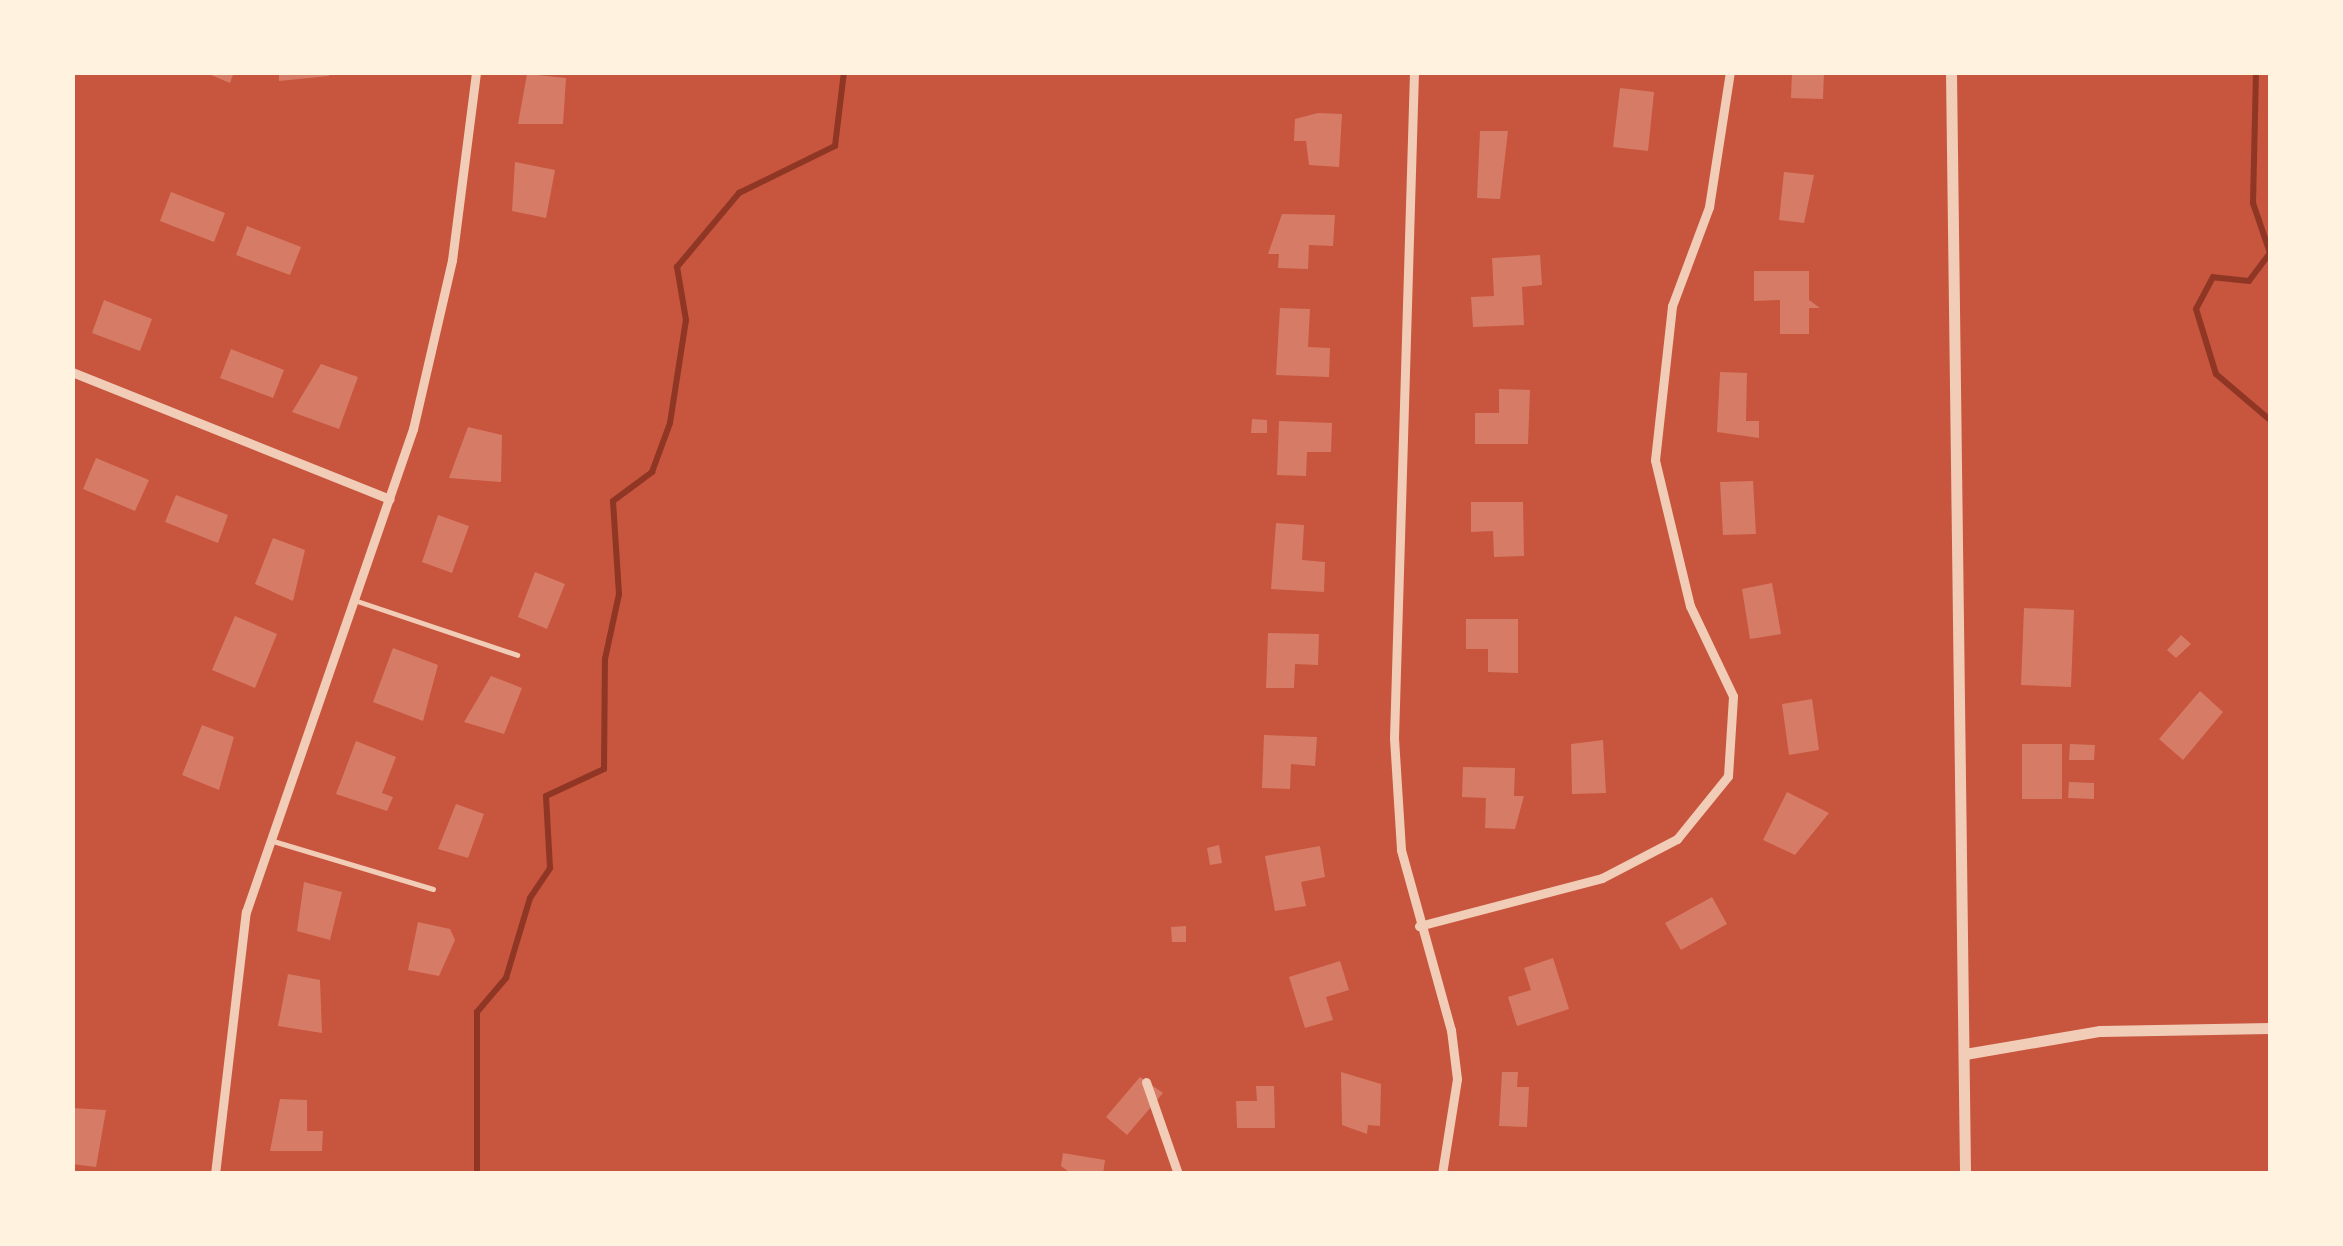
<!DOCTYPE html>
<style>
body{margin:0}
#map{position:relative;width:2343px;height:1246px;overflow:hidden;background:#c8553d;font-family:"PT Sans",sans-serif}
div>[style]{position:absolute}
.stream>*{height:6px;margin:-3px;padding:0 3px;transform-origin:3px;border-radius:3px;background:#8f3625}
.building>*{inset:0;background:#d67c66}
.service>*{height:5px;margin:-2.5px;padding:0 2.5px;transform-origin:2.5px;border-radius:2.5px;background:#f1ccb7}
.minor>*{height:9px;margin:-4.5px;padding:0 4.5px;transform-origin:4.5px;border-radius:4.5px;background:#f1ccb7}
.tertiary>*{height:11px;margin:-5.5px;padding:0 5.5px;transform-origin:5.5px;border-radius:5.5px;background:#f1ccb7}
span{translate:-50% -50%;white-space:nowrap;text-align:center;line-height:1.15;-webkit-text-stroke:10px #fff3e0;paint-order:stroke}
.frame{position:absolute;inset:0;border:75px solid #fff3e0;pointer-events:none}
</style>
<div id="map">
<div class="stream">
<i style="left:2256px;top:72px;width:131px;rotate:91.3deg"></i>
<i style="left:2253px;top:203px;width:53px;rotate:71.2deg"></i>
<i style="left:2270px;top:253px;width:35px;rotate:127deg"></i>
<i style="left:2249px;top:281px;width:36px;rotate:-174deg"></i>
<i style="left:2213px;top:277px;width:36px;rotate:118deg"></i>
<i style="left:2196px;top:309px;width:68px;rotate:72.9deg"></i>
<i style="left:2216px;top:374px;width:71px;rotate:40.4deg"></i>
<i style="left:477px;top:1174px;width:162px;rotate:-90deg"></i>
<i style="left:477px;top:1012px;width:45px;rotate:-49.5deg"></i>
<i style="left:506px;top:978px;width:84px;rotate:-73.3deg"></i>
<i style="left:530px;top:898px;width:36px;rotate:-56deg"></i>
<i style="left:550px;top:868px;width:72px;rotate:-93.2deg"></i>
<i style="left:546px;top:796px;width:64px;rotate:-25deg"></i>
<i style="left:604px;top:769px;width:110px;rotate:-89.5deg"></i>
<i style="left:605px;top:659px;width:66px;rotate:-77.8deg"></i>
<i style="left:619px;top:594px;width:93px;rotate:-93.7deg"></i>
<i style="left:613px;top:501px;width:49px;rotate:-36.6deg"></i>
<i style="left:652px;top:472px;width:52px;rotate:-69.8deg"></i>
<i style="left:670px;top:423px;width:104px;rotate:-81.2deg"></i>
<i style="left:686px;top:320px;width:54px;rotate:-99.6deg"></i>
<i style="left:677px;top:267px;width:97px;rotate:-50deg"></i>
<i style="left:739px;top:193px;width:107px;rotate:-26.1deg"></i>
<i style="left:835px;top:146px;width:75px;rotate:-83.1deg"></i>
</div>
<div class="building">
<i style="clip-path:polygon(204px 72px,234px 72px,230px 83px)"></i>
<i style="clip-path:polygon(279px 72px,329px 72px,329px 76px,279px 81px)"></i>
<i style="clip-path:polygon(1792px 72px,1824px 72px,1823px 99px,1791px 98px)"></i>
<i style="clip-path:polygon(527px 74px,566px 78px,563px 124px,518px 124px)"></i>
<i style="clip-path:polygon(1620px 88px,1654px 92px,1648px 151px,1613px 147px)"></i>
<i style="clip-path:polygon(1318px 113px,1342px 114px,1339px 167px,1309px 165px,1306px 141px,1294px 141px,1295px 119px)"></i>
<i style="clip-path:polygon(1480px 131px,1508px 131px,1500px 199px,1477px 198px)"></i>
<i style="clip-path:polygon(515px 162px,555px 170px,546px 218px,512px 211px)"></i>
<i style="clip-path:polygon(1784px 172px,1814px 175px,1804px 223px,1779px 220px)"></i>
<i style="clip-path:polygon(171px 192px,225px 213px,214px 242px,160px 221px)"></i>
<i style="clip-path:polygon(1282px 214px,1335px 215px,1333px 246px,1309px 245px,1308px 269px,1278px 268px,1279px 254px,1268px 254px)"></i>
<i style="clip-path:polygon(247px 226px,301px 247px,290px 275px,236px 255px)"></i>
<i style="clip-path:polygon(1540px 255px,1542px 285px,1522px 287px,1524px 325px,1473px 327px,1471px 297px,1494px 296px,1492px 258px)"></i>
<i style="clip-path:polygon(1754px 271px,1809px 271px,1809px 300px,1820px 308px,1809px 308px,1809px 334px,1780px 334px,1780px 300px,1754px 301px)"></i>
<i style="clip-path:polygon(104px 300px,152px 319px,140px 351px,92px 333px)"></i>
<i style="clip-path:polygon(1280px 308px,1310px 309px,1308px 347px,1330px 348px,1329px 377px,1276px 375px)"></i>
<i style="clip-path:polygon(231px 349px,284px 370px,273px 398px,220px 378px)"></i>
<i style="clip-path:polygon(321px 364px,358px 377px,339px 429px,292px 412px)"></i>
<i style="clip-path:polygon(1720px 372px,1747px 373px,1746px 421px,1759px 421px,1759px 438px,1717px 432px)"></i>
<i style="clip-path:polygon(1499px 389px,1530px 390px,1528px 444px,1475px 444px,1475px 413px,1499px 413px)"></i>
<i style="clip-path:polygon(1252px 419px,1267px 420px,1267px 433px,1251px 433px)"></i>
<i style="clip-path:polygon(1279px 421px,1332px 423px,1331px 452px,1307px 452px,1306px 476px,1277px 475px)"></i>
<i style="clip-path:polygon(468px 427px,502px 435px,501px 482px,449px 478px)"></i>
<i style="clip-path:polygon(96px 458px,149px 480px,135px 511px,83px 489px)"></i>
<i style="clip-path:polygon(1753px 481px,1756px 534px,1723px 535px,1720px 482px)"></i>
<i style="clip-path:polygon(176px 495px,228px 515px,218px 543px,165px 522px)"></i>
<i style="clip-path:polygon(1471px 502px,1523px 502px,1524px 556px,1494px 557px,1493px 531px,1471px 532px)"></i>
<i style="clip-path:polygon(438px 515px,469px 526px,452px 573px,422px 562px)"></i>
<i style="clip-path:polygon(1276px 523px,1304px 525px,1302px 560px,1325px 562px,1324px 592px,1271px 589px)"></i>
<i style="clip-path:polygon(273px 538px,305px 550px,293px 601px,255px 584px)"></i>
<i style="clip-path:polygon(535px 572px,565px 584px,547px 629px,518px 617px)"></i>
<i style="clip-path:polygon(1772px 583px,1781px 634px,1750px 639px,1742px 589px)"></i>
<i style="clip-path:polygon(2024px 608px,2074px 610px,2071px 687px,2021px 685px)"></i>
<i style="clip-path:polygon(235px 616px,277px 634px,255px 688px,212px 670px)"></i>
<i style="clip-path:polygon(1466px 619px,1518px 619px,1518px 673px,1488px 672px,1488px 649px,1466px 649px)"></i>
<i style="clip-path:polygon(1268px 633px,1319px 634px,1318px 665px,1295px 664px,1294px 688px,1266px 688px)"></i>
<i style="clip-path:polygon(2181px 635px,2191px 644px,2176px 658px,2167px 650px)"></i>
<i style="clip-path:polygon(393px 648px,438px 665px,423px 721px,373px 702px)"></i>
<i style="clip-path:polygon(491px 676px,522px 688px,504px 734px,464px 722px)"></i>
<i style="clip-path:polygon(2200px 691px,2223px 712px,2183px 760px,2159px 739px)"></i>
<i style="clip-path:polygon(1812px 699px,1819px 750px,1789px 755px,1782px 704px)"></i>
<i style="clip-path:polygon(202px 725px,234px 737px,219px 790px,182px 775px)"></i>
<i style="clip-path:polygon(1264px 735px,1317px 737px,1315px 766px,1291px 764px,1290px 789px,1262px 788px)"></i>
<i style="clip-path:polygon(1603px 740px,1606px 793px,1572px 794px,1571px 744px)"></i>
<i style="clip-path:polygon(356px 741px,396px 757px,382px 793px,393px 797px,387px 811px,336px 794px)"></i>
<i style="clip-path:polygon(2022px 744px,2062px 744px,2062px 799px,2022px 799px)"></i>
<i style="clip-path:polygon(2070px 744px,2095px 745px,2094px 760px,2069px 760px)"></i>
<i style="clip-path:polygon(1463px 767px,1515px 768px,1514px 796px,1524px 796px,1515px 829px,1485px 828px,1486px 798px,1462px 797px)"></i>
<i style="clip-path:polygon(2069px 782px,2094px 783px,2094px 799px,2068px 798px)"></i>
<i style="clip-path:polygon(1787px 792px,1829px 813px,1795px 855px,1763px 840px)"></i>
<i style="clip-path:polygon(456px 804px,484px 814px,468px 858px,438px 849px)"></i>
<i style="clip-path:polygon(1219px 845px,1222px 863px,1210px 865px,1207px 848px)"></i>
<i style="clip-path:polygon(1320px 846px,1325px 877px,1301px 882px,1306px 906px,1275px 911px,1265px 856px)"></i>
<i style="clip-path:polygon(304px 882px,342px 892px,330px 940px,297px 931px)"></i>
<i style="clip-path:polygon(1712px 897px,1727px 924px,1681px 950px,1665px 923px)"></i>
<i style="clip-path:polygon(418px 922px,450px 929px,455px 940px,439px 976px,408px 970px)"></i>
<i style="clip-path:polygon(1186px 926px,1186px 942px,1172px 942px,1171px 927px)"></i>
<i style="clip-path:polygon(1553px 958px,1569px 1009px,1517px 1026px,1508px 997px,1531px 990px,1524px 968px)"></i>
<i style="clip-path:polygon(1340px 961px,1349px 990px,1326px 997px,1333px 1020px,1305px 1028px,1289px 977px)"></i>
<i style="clip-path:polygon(288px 974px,320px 980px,322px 1033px,278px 1026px)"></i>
<i style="clip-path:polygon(1341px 1072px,1381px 1084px,1380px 1126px,1368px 1125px,1367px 1134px,1342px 1125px)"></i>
<i style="clip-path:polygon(1502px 1072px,1518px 1072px,1517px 1087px,1529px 1087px,1527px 1127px,1499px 1126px)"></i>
<i style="clip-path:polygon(1140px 1077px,1163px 1093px,1127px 1135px,1106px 1117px)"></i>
<i style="clip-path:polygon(1256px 1086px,1274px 1086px,1275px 1128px,1237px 1128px,1236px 1101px,1257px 1101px)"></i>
<i style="clip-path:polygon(280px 1099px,307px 1100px,307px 1131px,323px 1131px,322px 1151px,270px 1151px)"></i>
<i style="clip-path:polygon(72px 1108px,106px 1110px,96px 1167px,72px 1164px)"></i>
<i style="clip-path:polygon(1063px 1153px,1105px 1160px,1103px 1174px,1072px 1174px,1061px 1166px)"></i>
</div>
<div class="service">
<i style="left:357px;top:601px;width:169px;rotate:18.6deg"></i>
<i style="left:273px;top:841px;width:167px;rotate:16.7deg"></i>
</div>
<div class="minor">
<i style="left:1414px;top:72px;width:666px;rotate:91.72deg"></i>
<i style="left:1394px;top:738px;width:112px;rotate:86.4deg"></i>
<i style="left:1401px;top:850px;width:187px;rotate:74.5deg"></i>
<i style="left:1451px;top:1030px;width:49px;rotate:83deg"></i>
<i style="left:1457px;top:1079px;width:96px;rotate:99deg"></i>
<i style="left:72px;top:372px;width:342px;rotate:21.8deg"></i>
<i style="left:1419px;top:926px;width:189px;rotate:-14.7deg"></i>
<i style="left:1602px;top:878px;width:85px;rotate:-27.5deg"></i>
<i style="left:1677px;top:839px;width:81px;rotate:-51deg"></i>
<i style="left:1728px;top:776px;width:80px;rotate:-86.4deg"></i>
<i style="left:1733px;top:696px;width:100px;rotate:-115.5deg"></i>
<i style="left:1690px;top:606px;width:150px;rotate:-103.5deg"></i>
<i style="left:1655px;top:460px;width:155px;rotate:-83.7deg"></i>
<i style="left:1672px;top:306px;width:106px;rotate:-69.5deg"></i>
<i style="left:1709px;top:207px;width:137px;rotate:-81.2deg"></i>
<i style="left:1146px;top:1082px;width:97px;rotate:70.8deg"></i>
<i style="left:215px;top:1174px;width:264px;rotate:-83.3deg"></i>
<i style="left:246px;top:912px;width:511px;rotate:-70.93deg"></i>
<i style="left:413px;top:429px;width:173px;rotate:-77deg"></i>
<i style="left:452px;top:260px;width:190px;rotate:-82.7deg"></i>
</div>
<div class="tertiary">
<i style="left:1951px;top:72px;width:1102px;rotate:89.27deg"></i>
<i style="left:1965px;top:1054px;width:137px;rotate:-9.7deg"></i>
<i style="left:2100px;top:1031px;width:170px;rotate:-1deg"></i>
</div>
<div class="frame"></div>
</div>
